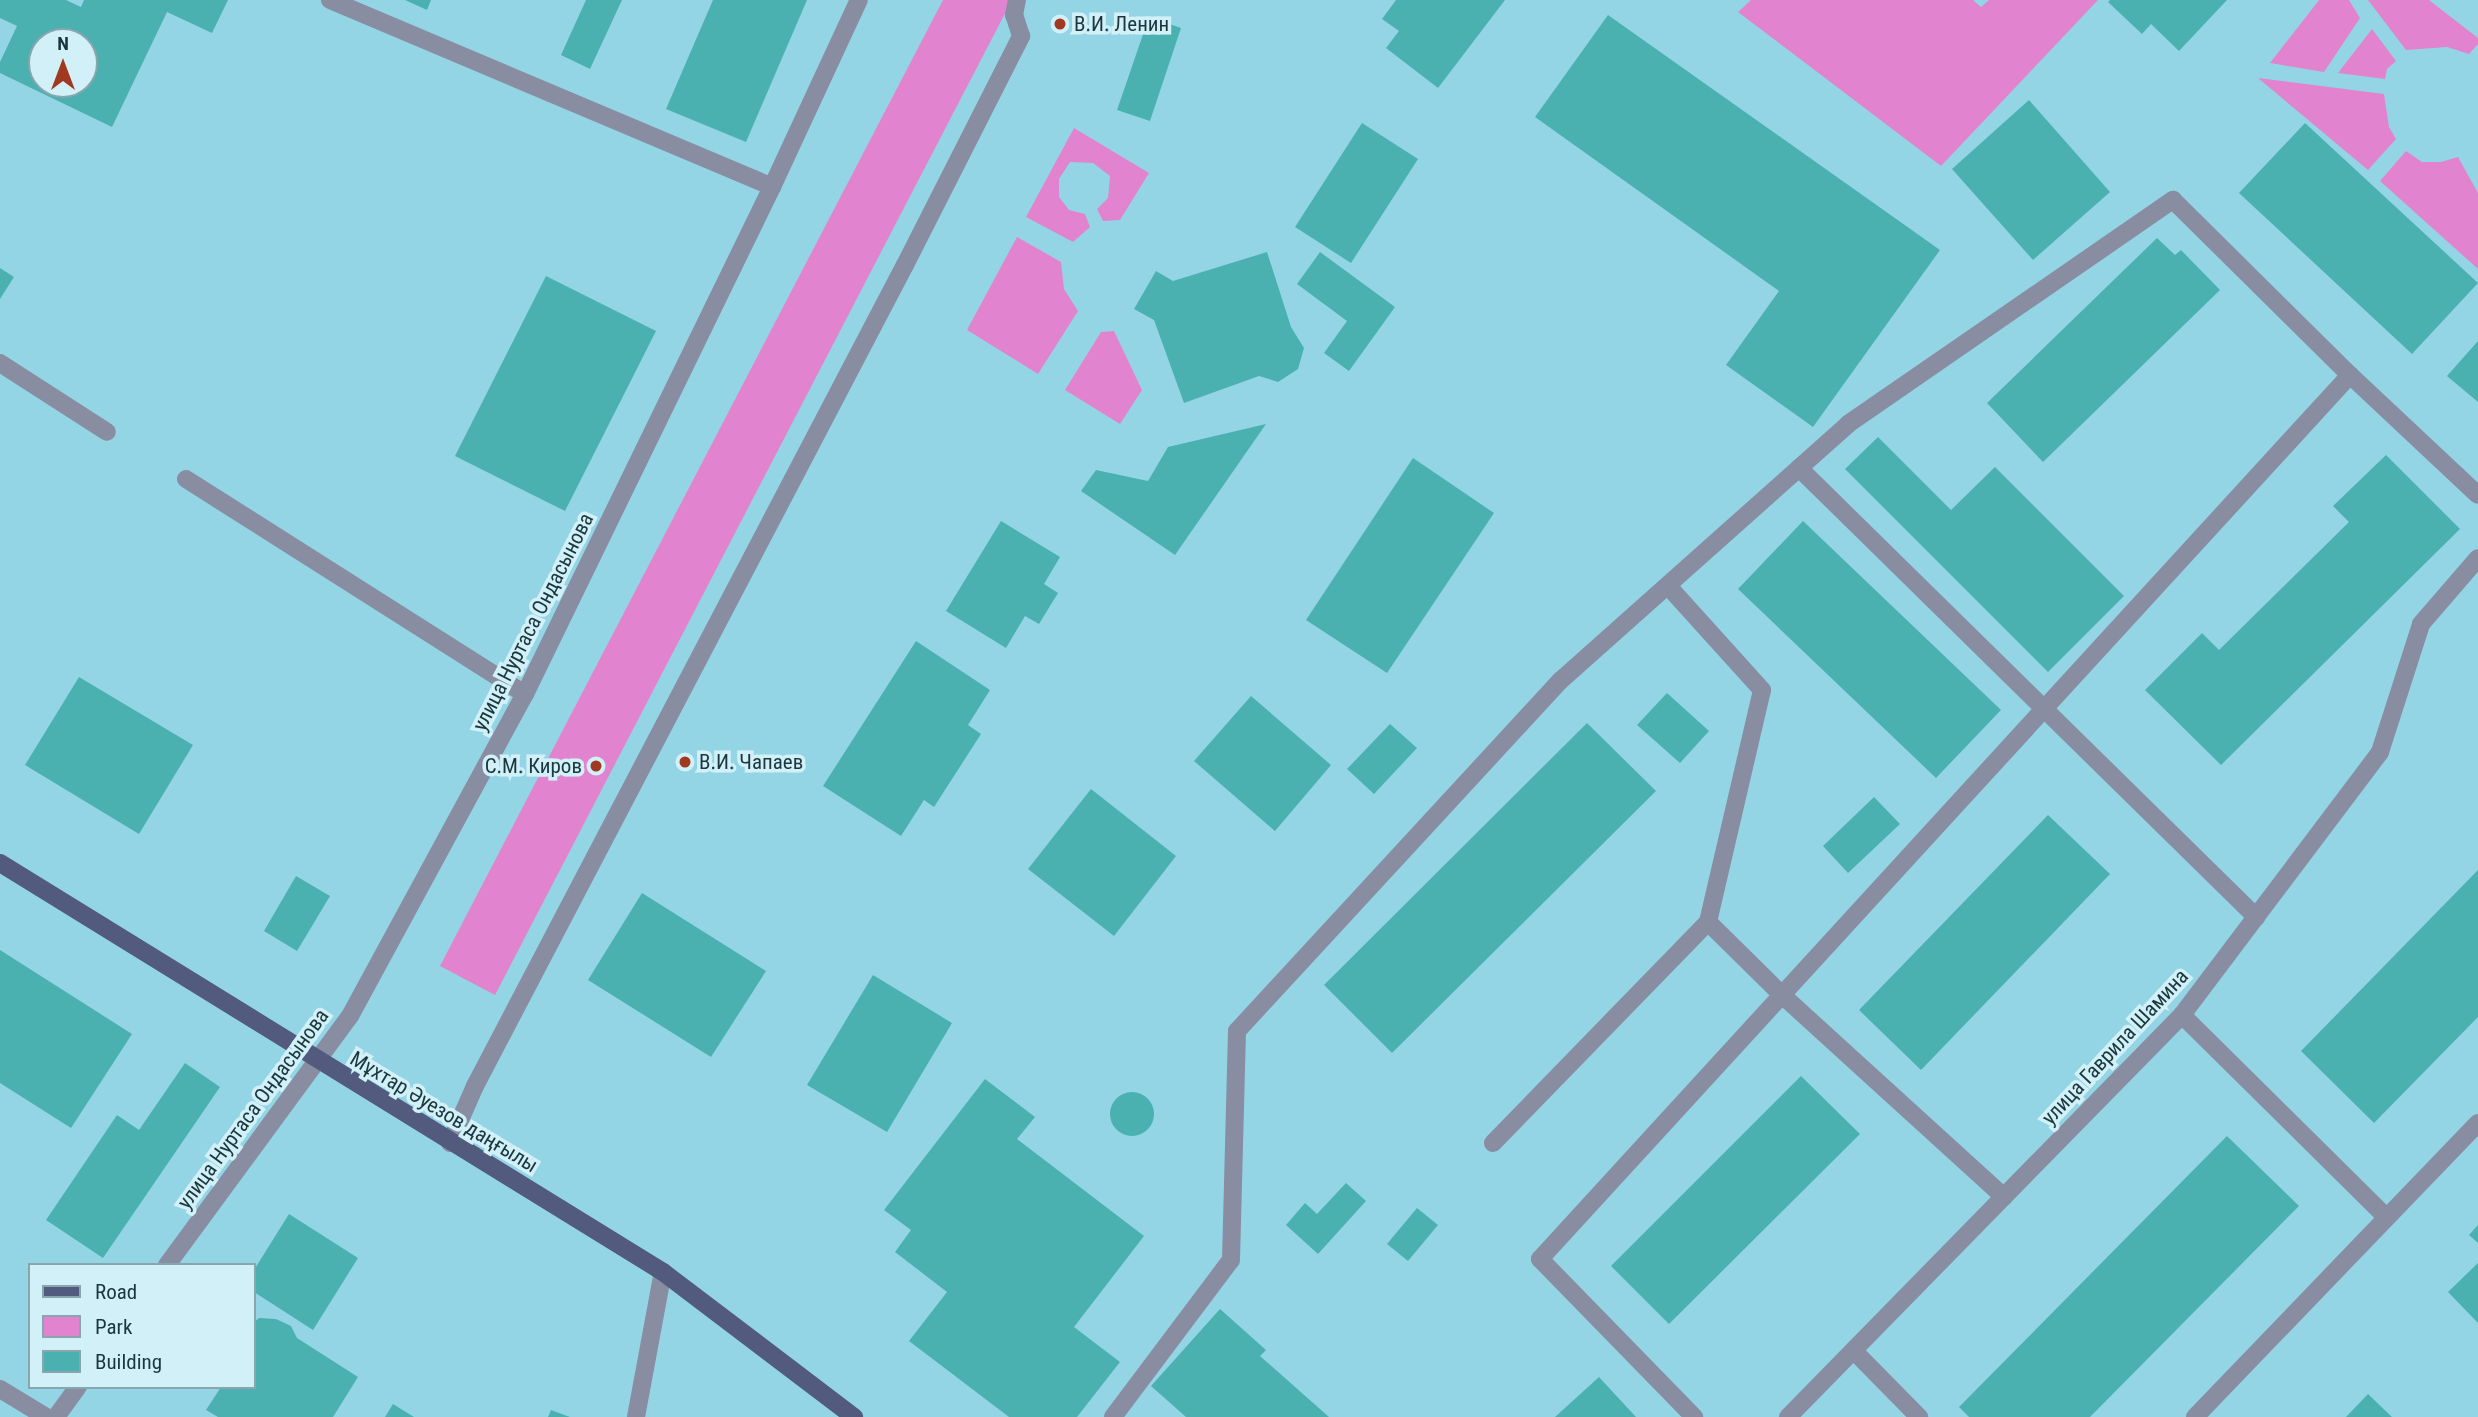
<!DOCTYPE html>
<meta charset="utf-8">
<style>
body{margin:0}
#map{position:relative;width:2478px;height:1417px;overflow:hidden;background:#94d5e5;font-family:"Roboto Condensed",sans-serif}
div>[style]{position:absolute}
.green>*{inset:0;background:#e283d0}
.building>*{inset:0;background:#4ab1b0}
.round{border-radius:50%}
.service>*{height:18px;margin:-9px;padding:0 9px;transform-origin:9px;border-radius:9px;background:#888da1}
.minor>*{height:18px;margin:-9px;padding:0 9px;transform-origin:9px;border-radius:9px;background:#888da1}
.primary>*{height:18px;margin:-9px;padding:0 9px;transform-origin:9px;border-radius:9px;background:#525a7e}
.dots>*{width:19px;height:19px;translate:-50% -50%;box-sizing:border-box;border:4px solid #d1f0f8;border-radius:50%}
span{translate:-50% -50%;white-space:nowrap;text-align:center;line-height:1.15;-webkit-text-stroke:7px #d1f0f8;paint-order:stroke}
.poi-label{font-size:21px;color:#1b363c}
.left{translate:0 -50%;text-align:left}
.right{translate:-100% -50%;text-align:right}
.street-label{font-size:21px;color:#1b363c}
.legend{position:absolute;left:28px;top:1263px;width:228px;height:126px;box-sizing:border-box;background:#d1f0f8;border:2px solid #88a6ad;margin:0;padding:9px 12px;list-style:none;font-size:21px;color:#1b363c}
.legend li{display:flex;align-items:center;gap:14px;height:35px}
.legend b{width:35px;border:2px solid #88a6ad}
.north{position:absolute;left:28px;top:28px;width:70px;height:70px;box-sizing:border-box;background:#d1f0f8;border:2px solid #88a6ad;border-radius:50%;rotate:0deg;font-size:19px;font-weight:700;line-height:28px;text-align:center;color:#1b363c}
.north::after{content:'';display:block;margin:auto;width:24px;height:32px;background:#a13920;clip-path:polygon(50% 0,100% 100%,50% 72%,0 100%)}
</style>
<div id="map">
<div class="green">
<i style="clip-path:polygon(943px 0,1012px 0,495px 995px,440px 966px)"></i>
<i style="clip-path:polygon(1751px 0,1973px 0,1981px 7px,1989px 0,2098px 0,1941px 166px,1738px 12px)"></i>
<i style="clip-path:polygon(2319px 0,2349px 0,2360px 18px,2324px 72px,2270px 63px)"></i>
<i style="clip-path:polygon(2368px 0,2429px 0,2478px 38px,2478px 44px,2469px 54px,2447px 47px,2406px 50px)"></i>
<i style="clip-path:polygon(2372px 29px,2396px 61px,2387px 69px,2385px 79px,2338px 73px)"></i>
<i style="clip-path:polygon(2258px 78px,2384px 94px,2389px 127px,2396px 139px,2368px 170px)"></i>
<i style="clip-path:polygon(1074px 128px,1149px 173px,1120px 220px,1103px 221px,1097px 209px,1108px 198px,1110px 176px,1093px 163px,1070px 162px,1059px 179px,1059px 197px,1069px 210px,1085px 214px,1090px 227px,1073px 242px,1026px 217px)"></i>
<i style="clip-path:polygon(2406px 151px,2422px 162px,2441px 162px,2458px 157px,2478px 193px,2478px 269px,2380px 181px)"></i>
<i style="clip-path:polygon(1017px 237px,1061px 262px,1064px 289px,1078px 311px,1038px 374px,967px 330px)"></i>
<i style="clip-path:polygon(1114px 331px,1142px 390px,1120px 424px,1065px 390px,1101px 332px)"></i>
</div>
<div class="building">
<i style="clip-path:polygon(evenodd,0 0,66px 0,81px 7px,84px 0,228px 0,212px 33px,167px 12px,112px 127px,0 73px,0 62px,17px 26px,0 18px,0 0,42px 42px,84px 42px,84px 84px,42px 84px,42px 42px)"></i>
<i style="clip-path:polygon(405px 0,431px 0,427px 10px)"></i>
<i style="clip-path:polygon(586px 0,622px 0,590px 69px,561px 55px)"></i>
<i style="clip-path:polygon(713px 0,807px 0,746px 142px,666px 109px)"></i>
<i style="clip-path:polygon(1396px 0,1505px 0,1438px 88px,1386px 48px,1399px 31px,1382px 19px)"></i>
<i style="clip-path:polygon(2110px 0,2227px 0,2179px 51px,2151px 24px,2142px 34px,2108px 2px)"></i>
<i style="clip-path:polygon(1608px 15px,1940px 250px,1813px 427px,1726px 365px,1779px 291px,1535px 117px)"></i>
<i style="clip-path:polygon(1149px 17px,1181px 28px,1150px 121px,1117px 110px)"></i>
<i style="clip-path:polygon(2029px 100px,2110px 192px,2033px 260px,1952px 169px)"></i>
<i style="clip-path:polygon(1362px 123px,1418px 159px,1351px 263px,1295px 227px)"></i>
<i style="clip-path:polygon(2305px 123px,2478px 283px,2412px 354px,2239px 193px)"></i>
<i style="clip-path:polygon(2157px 238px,2175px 255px,2181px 250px,2220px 290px,2043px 462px,1987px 403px)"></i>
<i style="clip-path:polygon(1267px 252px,1291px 327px,1304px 348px,1298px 369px,1278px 382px,1259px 376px,1184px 403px,1154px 320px,1134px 309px,1156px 271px,1173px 281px)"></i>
<i style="clip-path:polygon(1320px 252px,1395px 307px,1349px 371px,1324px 353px,1347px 321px,1297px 284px)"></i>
<i style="clip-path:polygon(0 268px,14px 277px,0 299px)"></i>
<i style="clip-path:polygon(546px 276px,656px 331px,565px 511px,455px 456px)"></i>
<i style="clip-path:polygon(2478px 341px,2478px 402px,2447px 376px)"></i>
<i style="clip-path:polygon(1266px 424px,1175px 555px,1081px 491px,1096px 470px,1148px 481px,1168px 447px)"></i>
<i style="clip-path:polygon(1878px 437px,1951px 510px,1995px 467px,2124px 596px,2048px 672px,1845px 469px)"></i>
<i style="clip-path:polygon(2386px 455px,2460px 529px,2221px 765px,2145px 690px,2202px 633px,2219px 650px,2349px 522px,2333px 506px)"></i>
<i style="clip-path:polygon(1413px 458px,1494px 513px,1387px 673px,1306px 620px)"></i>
<i style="clip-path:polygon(1001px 521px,1060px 557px,1044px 584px,1058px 593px,1039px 624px,1025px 616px,1006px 648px,946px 611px)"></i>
<i style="clip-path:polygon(1803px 521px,2001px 710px,1936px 778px,1738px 589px)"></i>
<i style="clip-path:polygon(916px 641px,990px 690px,968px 725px,981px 734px,934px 807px,924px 800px,901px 836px,823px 786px)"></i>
<i style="clip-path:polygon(79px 677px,193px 745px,139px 834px,25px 765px)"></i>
<i style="clip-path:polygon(1667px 693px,1709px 731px,1680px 763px,1637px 725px)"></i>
<i style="clip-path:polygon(1251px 696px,1331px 765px,1275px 831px,1194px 761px)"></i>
<i style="clip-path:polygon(1587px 723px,1656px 791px,1392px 1053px,1324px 985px)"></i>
<i style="clip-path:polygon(1390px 724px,1417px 748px,1374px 794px,1347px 769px)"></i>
<i style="clip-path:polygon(1091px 789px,1176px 856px,1114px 936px,1028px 869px)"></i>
<i style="clip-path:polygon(1874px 797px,1900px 824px,1848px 873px,1823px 846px)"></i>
<i style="clip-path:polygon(2048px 815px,2110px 874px,1921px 1070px,1859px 1010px)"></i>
<i style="clip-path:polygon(2478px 870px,2478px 1017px,2374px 1123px,2301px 1051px)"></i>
<i style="clip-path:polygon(296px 876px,330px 896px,297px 951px,264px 931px)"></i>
<i style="clip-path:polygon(642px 893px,766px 971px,711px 1057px,588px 980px)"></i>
<i style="clip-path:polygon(0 950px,132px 1034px,71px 1128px,0 1083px)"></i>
<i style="clip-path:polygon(873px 975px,952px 1023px,887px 1132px,807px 1085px)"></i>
<i style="clip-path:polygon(185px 1063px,220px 1087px,103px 1258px,46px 1220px,117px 1115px,139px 1130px)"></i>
<i style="clip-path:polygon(1801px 1076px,1860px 1134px,1669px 1324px,1611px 1266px)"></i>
<i style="clip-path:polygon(985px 1079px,1035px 1117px,1017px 1139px,1144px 1236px,1074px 1327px,1120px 1362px,1077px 1417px,1009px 1417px,909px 1341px,947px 1292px,895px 1252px,911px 1230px,884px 1210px)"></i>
<i class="round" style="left:1110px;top:1092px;width:44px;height:44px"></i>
<i style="clip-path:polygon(2227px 1136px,2299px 1206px,2090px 1417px,1969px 1417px,1959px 1407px)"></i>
<i style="clip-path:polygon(1346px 1183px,1366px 1201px,1318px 1254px,1286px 1225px,1305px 1203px,1317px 1214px)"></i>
<i style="clip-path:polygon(1417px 1208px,1438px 1225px,1408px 1261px,1387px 1244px)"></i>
<i style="clip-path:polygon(289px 1214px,358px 1258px,313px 1330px,254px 1292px,254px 1270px)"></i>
<i style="clip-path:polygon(2478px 1225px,2478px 1243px,2469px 1235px)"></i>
<i style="clip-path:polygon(2478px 1263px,2478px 1323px,2448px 1292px)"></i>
<i style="clip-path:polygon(1220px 1309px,1266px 1350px,1260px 1356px,1329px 1417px,1186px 1417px,1151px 1386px)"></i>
<i style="clip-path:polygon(259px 1318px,276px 1319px,291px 1326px,297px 1338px,358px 1377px,333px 1417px,218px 1417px,206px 1410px,221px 1387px,254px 1387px,254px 1322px)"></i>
<i style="clip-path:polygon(1599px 1377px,1636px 1417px,1555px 1417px)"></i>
<i style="clip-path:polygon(2368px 1394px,2392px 1417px,2346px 1417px)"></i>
<i style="clip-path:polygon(393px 1404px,414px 1417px,385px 1417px)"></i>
<i style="clip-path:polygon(551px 1410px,570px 1417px,548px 1417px)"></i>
</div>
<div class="service">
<i style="left:330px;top:0;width:480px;rotate:22.9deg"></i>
<i style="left:0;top:363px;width:127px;rotate:32.8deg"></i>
<i style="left:2350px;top:375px;width:175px;rotate:43.2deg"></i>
<i style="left:1799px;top:468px;width:641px;rotate:44.49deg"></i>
<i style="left:186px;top:479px;width:401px;rotate:32.4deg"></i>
<i style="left:1708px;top:922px;width:104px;rotate:44.6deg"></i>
<i style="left:1782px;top:995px;width:300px;rotate:42.3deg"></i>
<i style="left:2182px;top:1015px;width:287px;rotate:44.7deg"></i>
<i style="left:450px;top:1143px;width:62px;rotate:-66.3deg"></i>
<i style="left:475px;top:1086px;width:927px;rotate:-62.36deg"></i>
<i style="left:905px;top:265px;width:257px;rotate:-63.1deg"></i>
<i style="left:1021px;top:36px;width:22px;rotate:-108deg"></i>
<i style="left:1014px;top:15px;width:15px;rotate:-79deg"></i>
<i style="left:1493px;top:1143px;width:308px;rotate:-45.8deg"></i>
<i style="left:1708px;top:922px;width:238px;rotate:-76.9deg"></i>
<i style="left:1762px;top:690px;width:140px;rotate:-132.1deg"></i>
<i style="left:1854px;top:1351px;width:93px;rotate:45.4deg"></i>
<i style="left:0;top:1389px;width:54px;rotate:31.3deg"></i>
<i style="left:1113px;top:1417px;width:196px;rotate:-53.1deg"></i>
<i style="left:1231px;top:1260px;width:229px;rotate:-88.5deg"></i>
<i style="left:1237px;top:1031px;width:476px;rotate:-47.3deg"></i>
<i style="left:1560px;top:681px;width:386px;rotate:-41.7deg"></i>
<i style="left:1848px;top:424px;width:395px;rotate:-34.6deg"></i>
<i style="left:2173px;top:200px;width:249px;rotate:44.7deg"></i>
<i style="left:2350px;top:375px;width:1199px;rotate:132.5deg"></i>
<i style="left:1540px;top:1259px;width:221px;rotate:45.7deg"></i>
</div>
<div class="minor">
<i style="left:167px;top:1265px;width:309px;rotate:-53.7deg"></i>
<i style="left:350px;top:1016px;width:366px;rotate:-61.5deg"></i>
<i style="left:525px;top:694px;width:564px;rotate:-64.03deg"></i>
<i style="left:772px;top:187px;width:206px;rotate:-65.1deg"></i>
<i style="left:56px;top:1417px;width:37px;rotate:-54deg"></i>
<i style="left:636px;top:1417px;width:147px;rotate:-79.5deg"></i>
<i style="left:1788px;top:1417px;width:563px;rotate:-45.58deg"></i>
<i style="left:2182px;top:1015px;width:329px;rotate:-53deg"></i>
<i style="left:2380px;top:752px;width:134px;rotate:-72.2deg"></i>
<i style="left:2421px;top:624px;width:87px;rotate:-49.2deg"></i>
<i style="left:2195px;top:1417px;width:408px;rotate:-46.1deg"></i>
</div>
<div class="primary">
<i style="left:0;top:863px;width:779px;rotate:31.67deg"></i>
<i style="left:663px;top:1272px;width:240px;rotate:37.2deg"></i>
</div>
<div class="dots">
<i style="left:1060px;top:24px;background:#a13920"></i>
<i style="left:685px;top:762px;background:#a13920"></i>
<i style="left:596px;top:766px;background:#a13920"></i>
</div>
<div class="poi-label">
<span class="left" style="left:1074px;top:24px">В.И. Ленин</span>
<span class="left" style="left:699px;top:762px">В.И. Чапаев</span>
<span class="right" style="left:582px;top:766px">С.М. Киров</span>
</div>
<div class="street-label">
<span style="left:533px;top:622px;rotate:-63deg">улица Нуртаса Ондасынова</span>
<span style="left:2115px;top:1047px;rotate:-47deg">улица Гаврила Шамина</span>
<span style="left:253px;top:1109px;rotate:-54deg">улица Нуртаса Ондасынова</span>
<span style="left:444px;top:1112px;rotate:31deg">Мұхтар Әуезов даңғылы</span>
</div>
<ul class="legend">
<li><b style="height:9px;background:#525a7e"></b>Road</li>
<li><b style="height:19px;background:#e283d0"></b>Park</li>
<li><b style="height:19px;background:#4ab1b0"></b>Building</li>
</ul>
<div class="north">N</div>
</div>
